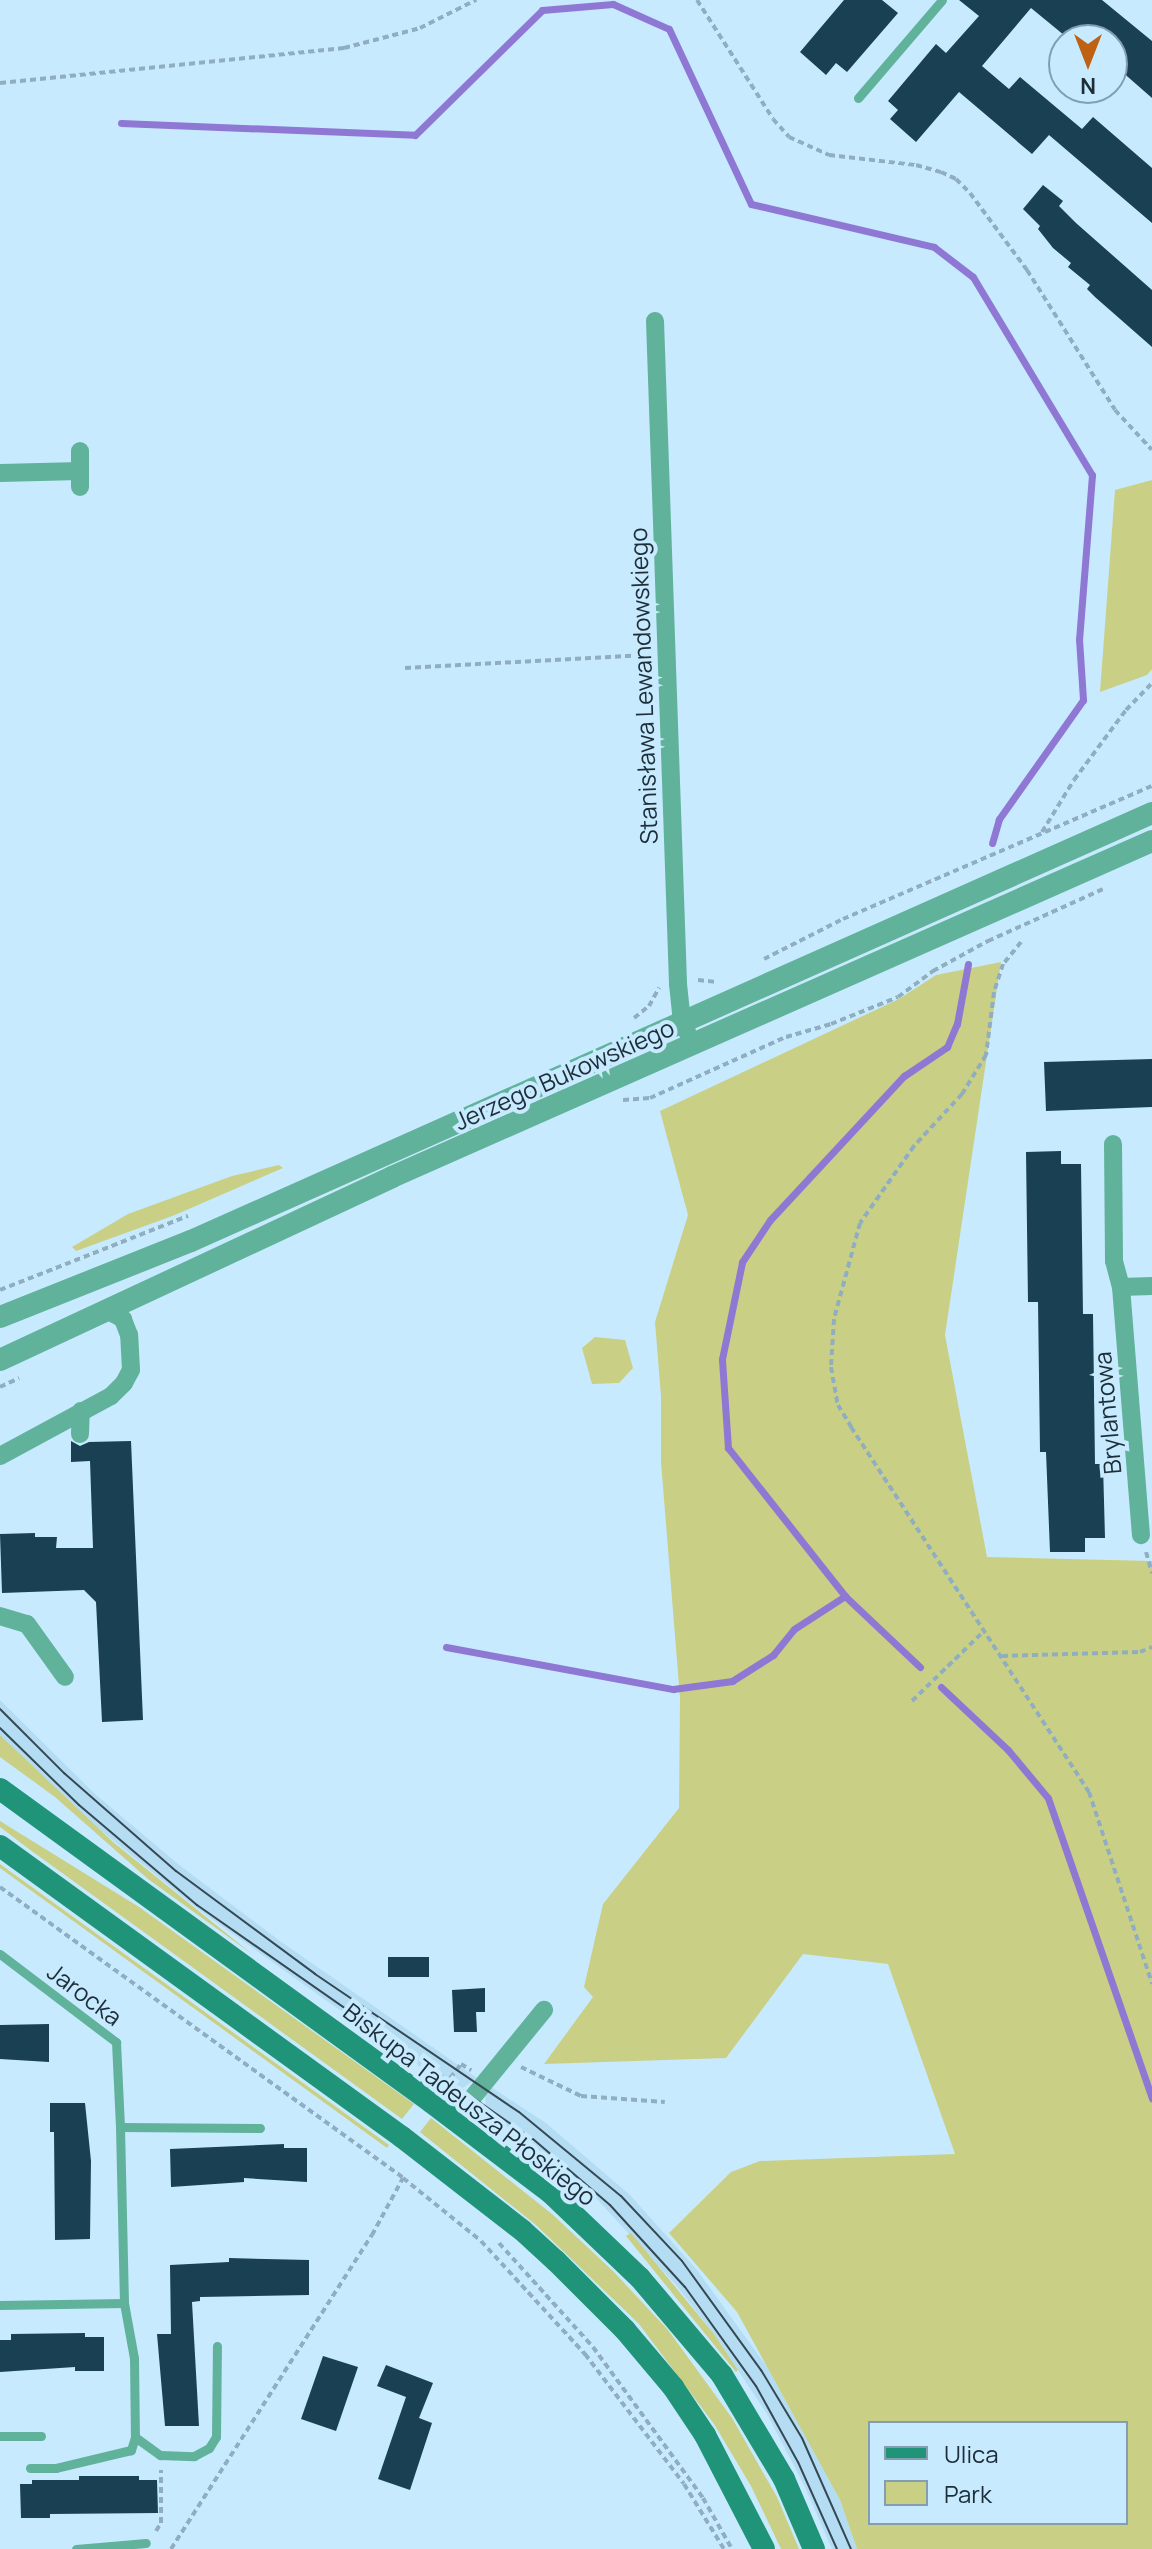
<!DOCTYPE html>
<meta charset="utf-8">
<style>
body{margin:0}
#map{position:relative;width:1152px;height:2549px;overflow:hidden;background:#c7eaff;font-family:Manrope,sans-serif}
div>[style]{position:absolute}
.built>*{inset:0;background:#b4ddf3}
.green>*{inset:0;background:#c9d085}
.stream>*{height:7px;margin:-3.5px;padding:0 3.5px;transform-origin:3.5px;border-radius:3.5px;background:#8e78d4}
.building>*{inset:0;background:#194053}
.path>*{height:4px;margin-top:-2px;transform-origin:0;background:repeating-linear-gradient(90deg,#90aebf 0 6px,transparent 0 10px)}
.service>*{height:9px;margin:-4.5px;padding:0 4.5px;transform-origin:4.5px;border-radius:4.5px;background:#61b29b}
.minor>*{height:18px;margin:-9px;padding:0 9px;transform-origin:9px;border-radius:9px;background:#61b29b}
.tertiary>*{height:22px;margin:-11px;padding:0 11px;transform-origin:11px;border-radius:11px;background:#61b29b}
.secondary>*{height:22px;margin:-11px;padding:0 11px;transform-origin:11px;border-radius:11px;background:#209479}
.tram>*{height:2px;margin:-1px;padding:0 1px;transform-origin:1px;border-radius:1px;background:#354854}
span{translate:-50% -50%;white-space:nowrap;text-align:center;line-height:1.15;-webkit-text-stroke:8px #c7eaff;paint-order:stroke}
.street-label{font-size:24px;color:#1d2e38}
.legend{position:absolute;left:868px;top:2421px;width:260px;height:104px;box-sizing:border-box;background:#c7eaff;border:2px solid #839faf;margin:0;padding:10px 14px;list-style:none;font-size:24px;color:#1d2e38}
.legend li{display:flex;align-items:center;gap:16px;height:40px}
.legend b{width:40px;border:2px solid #839faf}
.north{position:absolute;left:1048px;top:24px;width:80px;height:80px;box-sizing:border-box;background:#c7eaff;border:2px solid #839faf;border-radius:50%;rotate:180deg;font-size:22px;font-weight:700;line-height:32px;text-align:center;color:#1d2e38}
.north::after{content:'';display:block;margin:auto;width:28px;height:36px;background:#be6113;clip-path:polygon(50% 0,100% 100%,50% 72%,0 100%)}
</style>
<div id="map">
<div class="built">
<i style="clip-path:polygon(0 1700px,95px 1794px,178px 1864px,280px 1941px,477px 2078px,456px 2093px,198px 1909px,78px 1812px,0 1735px)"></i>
<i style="clip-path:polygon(491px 2087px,546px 2123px,630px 2195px,697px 2270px,767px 2367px,840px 2500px,857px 2549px,832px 2549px,804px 2485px,767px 2414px,714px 2334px,676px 2285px,596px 2198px,486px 2110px,485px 2096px)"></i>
</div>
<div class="green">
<i style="clip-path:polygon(1152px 480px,1152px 669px,1147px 675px,1100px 692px,1115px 490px)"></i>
<i style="clip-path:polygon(evenodd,1001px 962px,945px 1335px,987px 1557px,1152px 1561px,1152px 2549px,857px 2549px,840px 2500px,737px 2312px,669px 2233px,731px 2172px,760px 2161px,955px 2154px,888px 1964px,803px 1954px,726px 2058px,544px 2064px,593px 1997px,584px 1987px,603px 1904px,679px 1808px,680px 1698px,661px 1462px,661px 1396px,655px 1322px,688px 1215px,660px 1111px,899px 999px,936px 975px,1001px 962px,870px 2423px,1126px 2423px,1126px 2523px,870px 2523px,870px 2423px)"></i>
<i style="clip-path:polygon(279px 1165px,283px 1168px,175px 1215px,76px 1251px,72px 1247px,128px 1214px,232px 1176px)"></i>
<i style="clip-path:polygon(595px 1337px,625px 1340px,633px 1368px,619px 1383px,592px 1384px,582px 1348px)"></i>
<i style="clip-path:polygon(0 1735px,113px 1842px,252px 1954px,148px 1879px,55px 1797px,0 1757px)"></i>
<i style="clip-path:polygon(0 1821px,139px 1907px,414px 2104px,402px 2119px,29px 1849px,0 1827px)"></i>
<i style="clip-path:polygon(0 1864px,389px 2145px,387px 2148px,0 1868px)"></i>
<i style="clip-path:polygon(431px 2118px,552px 2214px,613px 2271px,668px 2330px,732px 2418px,777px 2497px,799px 2549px,781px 2549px,751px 2486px,714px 2424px,639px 2324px,536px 2225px,420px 2132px)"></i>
<i style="clip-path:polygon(631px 2233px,714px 2334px,738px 2370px,736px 2372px,626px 2236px)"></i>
</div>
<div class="stream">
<i style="left:121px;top:123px;width:294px;rotate:2.3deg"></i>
<i style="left:415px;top:135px;width:178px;rotate:-44.5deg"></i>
<i style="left:542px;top:10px;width:71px;rotate:-4.8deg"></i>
<i style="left:613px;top:4px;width:61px;rotate:24.1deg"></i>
<i style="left:669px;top:29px;width:193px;rotate:64.9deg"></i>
<i style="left:751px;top:204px;width:188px;rotate:13.2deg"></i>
<i style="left:934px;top:247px;width:49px;rotate:37.6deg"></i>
<i style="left:973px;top:277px;width:231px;rotate:59deg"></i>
<i style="left:1092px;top:475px;width:165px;rotate:94.5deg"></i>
<i style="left:1079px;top:639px;width:61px;rotate:86.2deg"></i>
<i style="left:1083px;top:700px;width:146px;rotate:125.2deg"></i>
<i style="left:999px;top:819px;width:25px;rotate:106deg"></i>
<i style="left:446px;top:1647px;width:231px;rotate:10.5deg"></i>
<i style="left:673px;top:1689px;width:60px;rotate:-7.7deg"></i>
<i style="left:732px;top:1681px;width:49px;rotate:-32.4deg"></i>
<i style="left:773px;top:1655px;width:33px;rotate:-51deg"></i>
<i style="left:794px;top:1629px;width:61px;rotate:-32.9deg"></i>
<i style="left:920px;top:1667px;width:103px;rotate:-136.6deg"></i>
<i style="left:845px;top:1596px;width:189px;rotate:-128.3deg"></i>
<i style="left:728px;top:1448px;width:89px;rotate:-93.9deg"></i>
<i style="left:722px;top:1359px;width:99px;rotate:-78.3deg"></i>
<i style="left:742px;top:1262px;width:50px;rotate:-56.3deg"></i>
<i style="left:770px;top:1220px;width:197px;rotate:-47.1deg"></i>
<i style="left:904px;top:1076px;width:52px;rotate:-34deg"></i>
<i style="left:947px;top:1047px;width:25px;rotate:-67deg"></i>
<i style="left:957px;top:1024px;width:61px;rotate:-79.6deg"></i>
<i style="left:941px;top:1687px;width:92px;rotate:43.2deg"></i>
<i style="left:1008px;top:1750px;width:62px;rotate:50.2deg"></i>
<i style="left:1048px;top:1798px;width:318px;rotate:70.9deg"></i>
</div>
<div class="building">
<i style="clip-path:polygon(844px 0,882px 0,898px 13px,847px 72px,836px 63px,826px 75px,800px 52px)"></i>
<i style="clip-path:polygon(959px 0,1102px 0,1152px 41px,1152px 98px,1112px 63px,1112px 40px,1070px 40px,1031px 8px,982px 66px,1009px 89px,1020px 77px,1082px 129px,1093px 117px,1152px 168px,1152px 223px,1049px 135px,1032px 154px,959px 92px,916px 142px,890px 119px,898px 110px,888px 101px,936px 44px,946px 53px,979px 16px)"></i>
<i style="clip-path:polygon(1043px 185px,1063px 201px,1059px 206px,1076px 223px,1152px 290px,1152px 347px,1095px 297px,1087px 289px,1090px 285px,1068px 267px,1071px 263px,1053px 248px,1038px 229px,1040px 226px,1023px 209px)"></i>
<i style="clip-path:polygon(1152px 1059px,1152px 1107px,1046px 1111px,1044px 1062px)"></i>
<i style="clip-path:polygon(1061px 1151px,1061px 1164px,1081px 1164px,1083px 1314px,1093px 1314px,1095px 1464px,1103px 1464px,1105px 1538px,1085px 1538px,1085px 1552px,1050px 1552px,1046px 1452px,1040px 1452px,1038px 1302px,1028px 1302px,1026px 1152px)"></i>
<i style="clip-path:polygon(71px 1441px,80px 1446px,89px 1442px,131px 1441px,143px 1720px,102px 1722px,96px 1602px,84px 1590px,2px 1593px,0 1534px,35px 1533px,35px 1537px,57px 1537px,56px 1548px,93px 1548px,90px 1461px,71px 1462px)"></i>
<i style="clip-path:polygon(388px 1957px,429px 1957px,429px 1977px,388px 1977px)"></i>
<i style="clip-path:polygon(485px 1988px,485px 2012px,476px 2012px,477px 2032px,454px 2032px,452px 1990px)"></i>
<i style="clip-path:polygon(49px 2024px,49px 2062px,0 2059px,0 2025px)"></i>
<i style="clip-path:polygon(50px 2103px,85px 2103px,91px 2161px,90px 2239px,55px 2240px,54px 2132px,50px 2132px)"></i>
<i style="clip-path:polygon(284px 2144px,284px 2148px,307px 2148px,307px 2182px,244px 2178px,244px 2182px,171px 2187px,170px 2149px)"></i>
<i style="clip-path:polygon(229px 2258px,309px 2260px,309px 2295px,200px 2297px,200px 2301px,192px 2302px,199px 2426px,165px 2426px,157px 2334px,171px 2334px,170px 2265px,229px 2262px)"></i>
<i style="clip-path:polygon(85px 2333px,85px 2337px,104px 2337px,104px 2371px,75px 2371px,75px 2367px,0 2372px,0 2340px,11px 2340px,11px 2334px)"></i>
<i style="clip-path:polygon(323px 2356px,358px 2367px,336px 2431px,301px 2419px)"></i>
<i style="clip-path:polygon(386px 2365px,433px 2383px,419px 2418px,432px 2423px,410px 2490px,378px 2479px,406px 2397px,377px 2386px)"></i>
<i style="clip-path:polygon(79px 2476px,139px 2476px,139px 2480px,157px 2480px,158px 2513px,50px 2514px,50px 2518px,21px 2518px,20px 2484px,32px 2484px,32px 2480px,79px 2480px)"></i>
</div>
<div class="path">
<i style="left:697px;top:0;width:141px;rotate:57.4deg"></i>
<i style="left:773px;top:119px;width:24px;rotate:48deg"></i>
<i style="left:789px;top:137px;width:44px;rotate:24.2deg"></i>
<i style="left:829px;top:155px;width:88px;rotate:6.6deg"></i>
<i style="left:916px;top:165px;width:26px;rotate:16deg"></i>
<i style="left:941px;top:172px;width:17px;rotate:25deg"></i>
<i style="left:956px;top:179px;width:20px;rotate:45deg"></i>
<i style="left:970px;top:193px;width:96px;rotate:53.5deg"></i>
<i style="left:1027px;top:270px;width:165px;rotate:57.8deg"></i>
<i style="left:1115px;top:410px;width:54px;rotate:47.2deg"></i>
<i style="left:0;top:83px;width:346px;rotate:-5.8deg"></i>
<i style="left:344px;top:48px;width:79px;rotate:-14.7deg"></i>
<i style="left:420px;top:28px;width:63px;rotate:-26.6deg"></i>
<i style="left:405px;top:668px;width:241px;rotate:-3.1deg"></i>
<i style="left:1042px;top:832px;width:61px;rotate:-58.4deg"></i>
<i style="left:1074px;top:780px;width:87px;rotate:-53.4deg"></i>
<i style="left:1126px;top:710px;width:37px;rotate:-46deg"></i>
<i style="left:1021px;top:942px;width:28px;rotate:129deg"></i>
<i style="left:1003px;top:964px;width:29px;rotate:108deg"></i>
<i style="left:994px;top:992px;width:64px;rotate:97.2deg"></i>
<i style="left:986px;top:1055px;width:46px;rotate:121.6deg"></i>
<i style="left:962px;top:1094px;width:71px;rotate:132.7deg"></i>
<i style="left:914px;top:1146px;width:94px;rotate:125deg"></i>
<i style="left:860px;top:1223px;width:99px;rotate:105.2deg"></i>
<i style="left:834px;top:1319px;width:48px;rotate:93.6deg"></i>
<i style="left:831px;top:1367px;width:39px;rotate:80deg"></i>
<i style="left:838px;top:1405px;width:26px;rotate:59deg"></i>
<i style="left:851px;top:1427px;width:436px;rotate:56.9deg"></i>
<i style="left:1089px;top:1792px;width:202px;rotate:71.8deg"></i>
<i style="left:764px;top:959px;width:89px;rotate:-26.9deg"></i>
<i style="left:843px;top:919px;width:336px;rotate:-23.3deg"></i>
<i style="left:698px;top:980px;width:18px;rotate:6deg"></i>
<i style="left:634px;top:1018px;width:19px;rotate:-39deg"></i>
<i style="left:649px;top:1006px;width:21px;rotate:-61deg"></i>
<i style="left:623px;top:1100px;width:27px;rotate:-4deg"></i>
<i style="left:650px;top:1098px;width:149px;rotate:-24.2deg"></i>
<i style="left:786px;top:1037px;width:47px;rotate:-16.1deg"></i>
<i style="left:831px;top:1024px;width:72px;rotate:-21.9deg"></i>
<i style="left:898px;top:997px;width:44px;rotate:-36.6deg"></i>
<i style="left:933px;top:971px;width:63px;rotate:-28.6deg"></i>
<i style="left:988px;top:941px;width:126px;rotate:-24.3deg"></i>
<i style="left:0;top:1290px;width:202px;rotate:-21.5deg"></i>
<i style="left:0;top:1387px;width:21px;rotate:-25deg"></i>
<i style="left:1146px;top:1552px;width:22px;rotate:74deg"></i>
<i style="left:1002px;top:1656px;width:138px;rotate:-1.7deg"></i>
<i style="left:1140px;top:1652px;width:13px;rotate:-23deg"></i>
<i style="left:912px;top:1701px;width:102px;rotate:-44.2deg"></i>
<i style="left:0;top:1887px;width:497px;rotate:35.8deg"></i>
<i style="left:403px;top:2178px;width:100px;rotate:38.9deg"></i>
<i style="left:481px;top:2241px;width:154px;rotate:47.4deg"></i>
<i style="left:585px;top:2354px;width:163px;rotate:52.7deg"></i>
<i style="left:684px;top:2484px;width:76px;rotate:58.4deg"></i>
<i style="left:521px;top:2067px;width:67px;rotate:25.8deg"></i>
<i style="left:581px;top:2096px;width:84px;rotate:4.1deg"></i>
<i style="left:444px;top:2086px;width:28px;rotate:-52deg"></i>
<i style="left:461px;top:2064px;width:12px;rotate:31deg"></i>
<i style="left:499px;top:2243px;width:140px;rotate:47.9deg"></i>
<i style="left:593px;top:2347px;width:187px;rotate:53.9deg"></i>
<i style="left:703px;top:2498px;width:59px;rotate:60.4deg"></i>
<i style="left:156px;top:2531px;width:9px;rotate:-58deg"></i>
<i style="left:161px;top:2523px;width:53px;rotate:-90deg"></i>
<i style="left:171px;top:2549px;width:373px;rotate:-57.4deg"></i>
<i style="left:372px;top:2235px;width:65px;rotate:-61.5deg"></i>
</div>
<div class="service">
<i style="left:858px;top:98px;width:129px;rotate:-49.4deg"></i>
<i style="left:0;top:1954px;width:146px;rotate:37.2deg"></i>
<i style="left:116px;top:2042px;width:85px;rotate:87.3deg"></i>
<i style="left:120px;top:2127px;width:140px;rotate:0.4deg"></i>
<i style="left:120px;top:2127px;width:176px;rotate:88.7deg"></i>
<i style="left:0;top:2305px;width:124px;rotate:-0.9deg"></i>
<i style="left:124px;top:2303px;width:56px;rotate:79.7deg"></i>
<i style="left:134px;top:2358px;width:79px;rotate:89.3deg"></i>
<i style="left:135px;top:2437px;width:14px;rotate:107deg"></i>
<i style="left:131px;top:2450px;width:77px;rotate:166.5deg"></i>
<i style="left:56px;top:2468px;width:26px;rotate:180deg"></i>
<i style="left:0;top:2436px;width:41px"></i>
<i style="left:135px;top:2437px;width:31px;rotate:36deg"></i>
<i style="left:160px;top:2455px;width:34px;rotate:2deg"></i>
<i style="left:194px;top:2456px;width:17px;rotate:-28deg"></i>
<i style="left:209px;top:2448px;width:13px;rotate:-58deg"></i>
<i style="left:216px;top:2437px;width:91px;rotate:-89.4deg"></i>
<i style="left:76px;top:2549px;width:70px;rotate:-4.9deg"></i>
</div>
<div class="minor">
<i style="left:655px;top:321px;width:663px;rotate:88.01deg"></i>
<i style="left:678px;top:984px;width:36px;rotate:84deg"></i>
<i style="left:682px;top:1020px;width:13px;rotate:67deg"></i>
<i style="left:80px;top:451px;width:36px;rotate:90deg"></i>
<i style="left:0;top:473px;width:80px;rotate:-1.4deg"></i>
<i style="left:1113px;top:1144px;width:117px;rotate:89.5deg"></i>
<i style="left:1114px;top:1261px;width:27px;rotate:75deg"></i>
<i style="left:1121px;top:1287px;width:249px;rotate:85.4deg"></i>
<i style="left:1121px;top:1287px;width:31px;rotate:-2deg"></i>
<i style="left:80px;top:1434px;width:23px;rotate:-88deg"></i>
<i style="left:0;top:1456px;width:126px;rotate:-28.4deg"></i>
<i style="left:111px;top:1396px;width:18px;rotate:-45deg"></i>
<i style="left:124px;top:1383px;width:15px;rotate:-62deg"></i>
<i style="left:131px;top:1370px;width:35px;rotate:-93deg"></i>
<i style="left:129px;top:1335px;width:17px;rotate:-111deg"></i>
<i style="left:123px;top:1319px;width:18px;rotate:-151deg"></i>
<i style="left:0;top:1616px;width:28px;rotate:17deg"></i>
<i style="left:27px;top:1624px;width:65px;rotate:54.4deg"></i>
<i style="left:455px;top:2119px;width:141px;rotate:-50.8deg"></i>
</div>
<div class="tertiary">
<i style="left:0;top:1317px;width:206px;rotate:-21.7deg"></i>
<i style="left:191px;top:1241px;width:1052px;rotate:-24.01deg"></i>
<i style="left:0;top:1360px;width:433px;rotate:-25deg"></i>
<i style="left:392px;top:1177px;width:831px;rotate:-23.85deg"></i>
</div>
<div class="secondary">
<i style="left:0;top:1789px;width:533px;rotate:35.99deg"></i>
<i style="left:431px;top:2102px;width:151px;rotate:37.2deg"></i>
<i style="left:551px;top:2193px;width:123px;rotate:43.7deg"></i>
<i style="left:640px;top:2278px;width:127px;rotate:49.8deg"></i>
<i style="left:722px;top:2375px;width:121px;rotate:59.2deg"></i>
<i style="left:784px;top:2479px;width:76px;rotate:66.8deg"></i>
<i style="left:0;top:1846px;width:496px;rotate:35.9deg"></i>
<i style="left:402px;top:2137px;width:152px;rotate:37.8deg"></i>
<i style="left:522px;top:2230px;width:46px;rotate:42.4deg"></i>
<i style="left:556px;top:2261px;width:98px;rotate:45deg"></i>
<i style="left:625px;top:2330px;width:75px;rotate:49.9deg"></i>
<i style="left:673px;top:2387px;width:58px;rotate:56.3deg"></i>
<i style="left:705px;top:2435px;width:128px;rotate:62.6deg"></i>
</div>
<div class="tram">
<i style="left:0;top:1709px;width:91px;rotate:45deg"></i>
<i style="left:64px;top:1773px;width:149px;rotate:41.2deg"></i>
<i style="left:176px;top:1871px;width:173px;rotate:36.5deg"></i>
<i style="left:315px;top:1974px;width:246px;rotate:34.1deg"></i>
<i style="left:519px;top:2112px;width:132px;rotate:39.5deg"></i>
<i style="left:621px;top:2196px;width:89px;rotate:46.8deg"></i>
<i style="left:682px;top:2261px;width:135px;rotate:54.1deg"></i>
<i style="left:761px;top:2370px;width:79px;rotate:58.9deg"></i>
<i style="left:802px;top:2438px;width:121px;rotate:66.2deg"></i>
<i style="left:0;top:1728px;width:110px;rotate:44.3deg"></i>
<i style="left:79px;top:1805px;width:155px;rotate:40.3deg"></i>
<i style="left:197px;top:1905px;width:409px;rotate:34.9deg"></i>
<i style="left:533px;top:2139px;width:101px;rotate:40.6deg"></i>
<i style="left:610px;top:2205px;width:111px;rotate:47.6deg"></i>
<i style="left:685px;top:2287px;width:122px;rotate:54.4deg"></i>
<i style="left:756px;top:2386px;width:87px;rotate:61.1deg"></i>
<i style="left:798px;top:2462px;width:95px;rotate:65.9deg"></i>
</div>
<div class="street-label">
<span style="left:643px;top:686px;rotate:-92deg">Stanisława Lewandowskiego</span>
<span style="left:564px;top:1074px;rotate:-24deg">Jerzego Bukowskiego</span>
<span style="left:1107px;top:1413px;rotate:-95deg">Brylantowa</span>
<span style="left:85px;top:1994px;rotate:37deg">Jarocka</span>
<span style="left:470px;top:2104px;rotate:38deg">Biskupa Tadeusza Płoskiego</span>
</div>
<ul class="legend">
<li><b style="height:10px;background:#209479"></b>Ulica</li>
<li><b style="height:22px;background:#c9d085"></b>Park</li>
</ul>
<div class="north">N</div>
</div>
